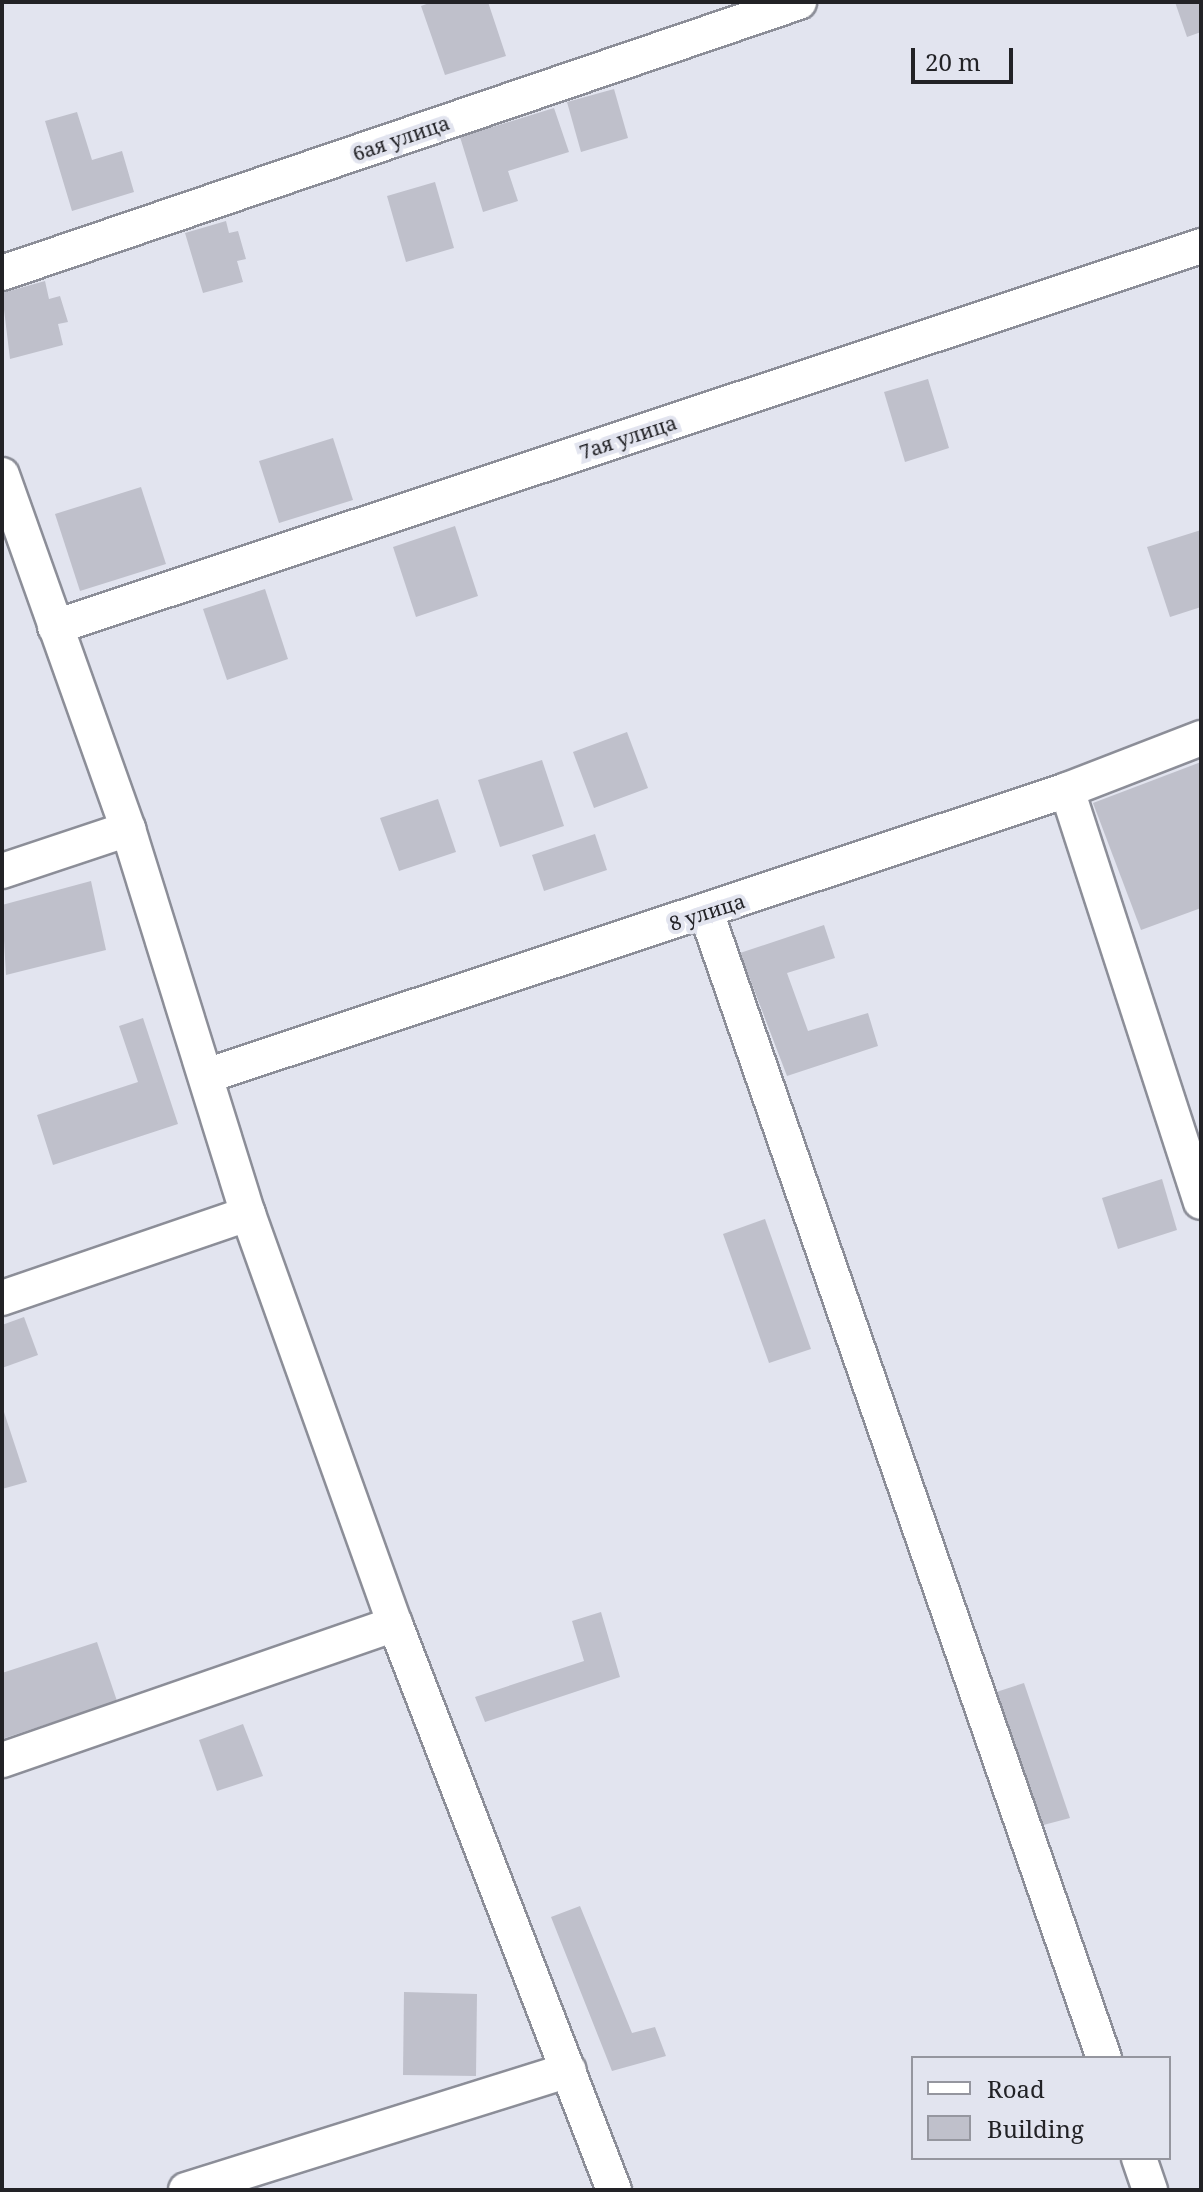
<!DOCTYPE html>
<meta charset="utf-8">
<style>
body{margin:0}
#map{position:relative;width:1203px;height:2192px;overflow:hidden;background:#e2e4ef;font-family:"Noto Serif",serif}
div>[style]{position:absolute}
.building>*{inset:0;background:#bfc0cb}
.roads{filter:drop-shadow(2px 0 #8c8e98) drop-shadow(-2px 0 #8c8e98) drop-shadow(0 2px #8c8e98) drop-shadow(0 -2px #8c8e98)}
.street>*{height:34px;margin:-17px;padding:0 17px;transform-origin:17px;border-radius:17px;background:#fff}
span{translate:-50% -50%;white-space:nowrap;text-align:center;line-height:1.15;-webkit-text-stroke:8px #e2e4ef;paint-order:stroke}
.street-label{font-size:20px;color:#222226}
.frame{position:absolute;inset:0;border:4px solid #222226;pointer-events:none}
.legend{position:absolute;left:911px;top:2056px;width:260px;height:104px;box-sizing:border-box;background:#e2e4ef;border:2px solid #95969f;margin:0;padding:10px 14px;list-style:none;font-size:24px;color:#222226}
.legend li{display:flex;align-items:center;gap:16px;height:40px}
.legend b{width:40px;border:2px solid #95969f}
.scale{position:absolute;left:911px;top:48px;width:102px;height:36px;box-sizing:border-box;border:4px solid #222226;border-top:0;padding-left:10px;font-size:24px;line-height:28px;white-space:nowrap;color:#222226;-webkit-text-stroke:6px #e2e4ef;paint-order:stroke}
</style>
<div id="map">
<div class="building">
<i style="clip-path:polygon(432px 2px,488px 2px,506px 56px,445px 75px,421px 6px)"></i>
<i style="clip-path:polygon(1175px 2px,1201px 2px,1201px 32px,1187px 37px)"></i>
<i style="clip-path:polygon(614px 89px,628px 138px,581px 152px,567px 102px)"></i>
<i style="clip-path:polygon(554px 108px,569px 152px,508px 171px,518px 201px,483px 212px,460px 137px)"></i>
<i style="clip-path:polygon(77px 112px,92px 160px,122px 151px,134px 192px,72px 211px,45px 121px)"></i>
<i style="clip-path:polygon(435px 182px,454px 248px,406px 262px,387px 196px)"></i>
<i style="clip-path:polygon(226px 221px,229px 233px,238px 231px,246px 259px,237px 261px,243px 282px,203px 293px,185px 233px)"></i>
<i style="clip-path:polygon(45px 281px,49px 299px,60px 296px,68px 322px,58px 324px,63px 345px,10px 359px,2px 293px)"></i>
<i style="clip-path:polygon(928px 379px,949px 448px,905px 462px,884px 392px)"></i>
<i style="clip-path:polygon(333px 438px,353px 500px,279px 523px,259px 461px)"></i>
<i style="clip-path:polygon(141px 487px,166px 564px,80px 591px,55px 514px)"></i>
<i style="clip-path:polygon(455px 526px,478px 596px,416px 617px,393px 547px)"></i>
<i style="clip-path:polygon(1201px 530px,1201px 607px,1170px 617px,1147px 547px)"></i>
<i style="clip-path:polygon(265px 589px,288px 659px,227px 680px,203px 609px)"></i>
<i style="clip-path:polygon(627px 732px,648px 788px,594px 808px,573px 752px)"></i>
<i style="clip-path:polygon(542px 760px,564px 826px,500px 847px,478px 780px)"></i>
<i style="clip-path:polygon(1201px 762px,1201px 908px,1141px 930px,1093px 803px)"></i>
<i style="clip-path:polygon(438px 799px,456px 852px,399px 871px,380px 818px)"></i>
<i style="clip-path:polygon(595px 834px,607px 870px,544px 891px,532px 855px)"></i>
<i style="clip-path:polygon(91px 881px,106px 950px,6px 975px,2px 905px)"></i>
<i style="clip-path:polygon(824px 925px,835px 958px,787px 973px,808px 1031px,868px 1013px,878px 1046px,787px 1076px,740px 953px)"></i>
<i style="clip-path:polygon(143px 1018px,178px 1124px,53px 1165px,37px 1115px,138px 1082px,119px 1026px)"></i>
<i style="clip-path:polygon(1162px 1179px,1177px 1230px,1118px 1249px,1102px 1198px)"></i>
<i style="clip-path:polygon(765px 1219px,811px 1349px,769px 1363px,723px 1234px)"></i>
<i style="clip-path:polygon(24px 1317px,38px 1355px,2px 1368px,2px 1325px)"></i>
<i style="clip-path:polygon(2px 1406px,27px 1482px,2px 1489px)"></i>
<i style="clip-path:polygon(601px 1612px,620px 1677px,485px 1722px,475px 1697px,584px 1661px,572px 1621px)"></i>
<i style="clip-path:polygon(97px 1642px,117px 1701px,2px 1739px,2px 1673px)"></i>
<i style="clip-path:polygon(1024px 1683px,1070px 1818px,1032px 1828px,987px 1695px)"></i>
<i style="clip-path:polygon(243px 1724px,263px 1776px,217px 1791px,199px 1740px)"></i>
<i style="clip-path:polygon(580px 1906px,632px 2033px,655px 2027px,666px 2056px,612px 2071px,551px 1917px)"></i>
<i style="clip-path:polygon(404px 1992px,477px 1994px,476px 2076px,403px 2075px)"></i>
</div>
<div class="roads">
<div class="street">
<i style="left:2px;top:273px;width:842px;rotate:-18.78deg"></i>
<i style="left:2px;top:475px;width:376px;rotate:70.4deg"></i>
<i style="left:128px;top:829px;width:403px;rotate:72.7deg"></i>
<i style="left:248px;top:1214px;width:436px;rotate:70.3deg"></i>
<i style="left:395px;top:1624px;width:607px;rotate:68.85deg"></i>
<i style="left:55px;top:627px;width:1208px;rotate:-18.39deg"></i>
<i style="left:1067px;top:790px;width:433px;rotate:72deg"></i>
<i style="left:2px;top:871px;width:133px;rotate:-18.4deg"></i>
<i style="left:706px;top:912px;width:1213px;rotate:70.85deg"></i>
<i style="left:209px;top:1075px;width:904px;rotate:-18.37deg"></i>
<i style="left:1067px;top:790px;width:144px;rotate:-21.2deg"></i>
<i style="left:2px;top:1298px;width:260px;rotate:-18.9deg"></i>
<i style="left:2px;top:1760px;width:416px;rotate:-19.1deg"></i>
<i style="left:1139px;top:2158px;width:34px;rotate:71deg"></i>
<i style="left:186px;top:2190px;width:401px;rotate:-17.4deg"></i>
</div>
</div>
<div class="street-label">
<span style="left:401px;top:138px;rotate:-19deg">6ая улица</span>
<span style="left:628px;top:437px;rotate:-18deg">7ая улица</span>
<span style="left:707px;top:912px;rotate:-18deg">8 улица</span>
</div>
<div class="frame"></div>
<ul class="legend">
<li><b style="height:10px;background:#fff"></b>Road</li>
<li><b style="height:22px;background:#bfc0cb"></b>Building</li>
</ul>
<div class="scale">20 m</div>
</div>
